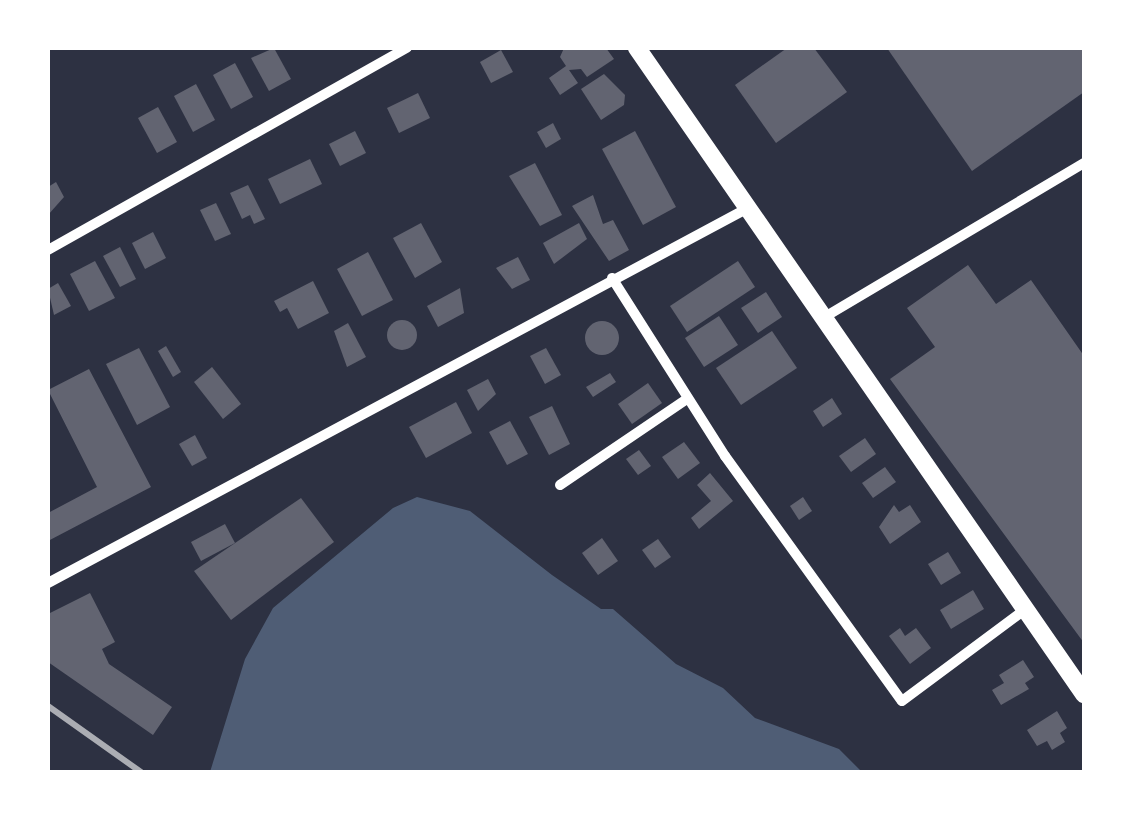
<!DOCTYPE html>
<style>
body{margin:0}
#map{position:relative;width:1132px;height:820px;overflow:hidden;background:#2d3142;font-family:Roboto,sans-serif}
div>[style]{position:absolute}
.water>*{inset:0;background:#4f5d75}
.building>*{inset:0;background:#626471}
.round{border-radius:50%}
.minor>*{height:10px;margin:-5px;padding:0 5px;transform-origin:5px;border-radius:5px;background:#fff}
.secondary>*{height:18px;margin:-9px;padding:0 9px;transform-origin:9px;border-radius:9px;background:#fff}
.rail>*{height:6px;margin:-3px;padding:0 3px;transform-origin:3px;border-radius:3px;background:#abadb3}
span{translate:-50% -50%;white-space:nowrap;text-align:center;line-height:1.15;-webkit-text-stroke:10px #fff;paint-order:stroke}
.frame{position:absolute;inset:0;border:50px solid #fff;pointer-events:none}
</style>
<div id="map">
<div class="water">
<i style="clip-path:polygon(417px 497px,470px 511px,552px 575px,601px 609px,613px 609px,676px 664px,723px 688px,755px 718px,839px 749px,862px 772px,210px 772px,245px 659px,273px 608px,393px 508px)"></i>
</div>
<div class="building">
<i style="clip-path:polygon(274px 48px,291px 79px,269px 91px,251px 58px)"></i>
<i style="clip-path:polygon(564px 48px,606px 48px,614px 59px,587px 77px,581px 69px,569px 70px,578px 83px,560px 95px,549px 78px,566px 66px,560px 57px)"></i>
<i style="clip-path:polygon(787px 48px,814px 48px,847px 92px,776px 143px,735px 85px)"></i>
<i style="clip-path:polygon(887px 48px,1084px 48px,1084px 92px,972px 171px)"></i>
<i style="clip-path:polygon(501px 50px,513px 72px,491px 83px,480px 62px)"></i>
<i style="clip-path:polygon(235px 63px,253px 97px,231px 109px,213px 75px)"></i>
<i style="clip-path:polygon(604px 74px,625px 95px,624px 105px,601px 120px,581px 89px)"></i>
<i style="clip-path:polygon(196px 84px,215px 120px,193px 132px,174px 96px)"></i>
<i style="clip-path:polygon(418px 93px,430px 118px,399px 133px,387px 108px)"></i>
<i style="clip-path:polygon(158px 107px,177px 142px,157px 153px,138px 118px)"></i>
<i style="clip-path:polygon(553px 123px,561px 139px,546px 148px,537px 132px)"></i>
<i style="clip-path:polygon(355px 131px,366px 153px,340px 166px,329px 144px)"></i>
<i style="clip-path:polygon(635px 131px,676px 207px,643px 225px,602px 149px)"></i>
<i style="clip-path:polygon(310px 159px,322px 184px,280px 204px,268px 179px)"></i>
<i style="clip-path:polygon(535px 163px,562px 215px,540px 226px,509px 176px)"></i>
<i style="clip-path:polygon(56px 182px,64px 197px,48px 215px,48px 187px)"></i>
<i style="clip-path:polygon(248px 185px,265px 219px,254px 224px,250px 215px,242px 219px,230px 193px)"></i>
<i style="clip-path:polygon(593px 195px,603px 224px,613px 220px,629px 250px,609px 261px,572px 206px)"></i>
<i style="clip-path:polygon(216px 203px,231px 234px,215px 241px,200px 210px)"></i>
<i style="clip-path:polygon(421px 223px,442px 262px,415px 278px,393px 238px)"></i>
<i style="clip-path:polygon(579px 223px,587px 239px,554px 264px,543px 243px)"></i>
<i style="clip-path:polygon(153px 232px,166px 258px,145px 269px,132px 243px)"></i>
<i style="clip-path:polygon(120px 247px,136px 279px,120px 287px,103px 256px)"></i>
<i style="clip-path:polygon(368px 252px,393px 300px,362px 316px,337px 269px)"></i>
<i style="clip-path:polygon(518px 257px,530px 280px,512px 289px,496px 268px)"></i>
<i style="clip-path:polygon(95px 261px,115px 298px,89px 311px,70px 274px)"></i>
<i style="clip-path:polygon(738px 261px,755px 287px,687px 332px,670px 306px)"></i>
<i style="clip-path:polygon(968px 265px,996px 304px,1031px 280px,1084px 356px,1084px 643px,890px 379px,935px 347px,907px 308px)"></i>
<i style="clip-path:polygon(313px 281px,329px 313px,298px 329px,287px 308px,280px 312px,274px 301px)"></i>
<i style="clip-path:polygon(58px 283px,71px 306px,54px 315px,48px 289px)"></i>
<i style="clip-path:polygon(460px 288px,464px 313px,438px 327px,427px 306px)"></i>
<i style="clip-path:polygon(766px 292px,782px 317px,758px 333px,741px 308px)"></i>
<i style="clip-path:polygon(719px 316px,738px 345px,704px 367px,685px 338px)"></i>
<i class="round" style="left:387px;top:320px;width:30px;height:30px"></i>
<i class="round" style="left:585px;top:321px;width:34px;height:34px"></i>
<i style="clip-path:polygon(348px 323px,366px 357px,347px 367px,334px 331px)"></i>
<i style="clip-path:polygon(772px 331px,797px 368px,741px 405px,716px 368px)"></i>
<i style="clip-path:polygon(166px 346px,181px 372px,173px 377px,158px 351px)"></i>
<i style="clip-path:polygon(139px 348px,170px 407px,137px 425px,106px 364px)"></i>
<i style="clip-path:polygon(546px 348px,561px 375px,545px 384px,530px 356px)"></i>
<i style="clip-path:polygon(212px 367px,241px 404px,223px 419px,194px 382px)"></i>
<i style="clip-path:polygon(89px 369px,151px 487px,48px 541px,48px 513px,97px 487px,48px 390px)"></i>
<i style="clip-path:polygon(610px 373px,616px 382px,593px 397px,586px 387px)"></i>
<i style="clip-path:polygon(488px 379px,496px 394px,478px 411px,467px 390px)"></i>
<i style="clip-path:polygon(648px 383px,662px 403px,632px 424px,618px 404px)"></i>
<i style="clip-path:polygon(832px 398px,842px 414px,823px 427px,813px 411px)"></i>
<i style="clip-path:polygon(456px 402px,472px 433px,426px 458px,409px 427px)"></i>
<i style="clip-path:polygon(552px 406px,570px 444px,549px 455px,529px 417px)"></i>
<i style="clip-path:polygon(510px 421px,528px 454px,507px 465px,489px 432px)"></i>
<i style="clip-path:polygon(195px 435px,207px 458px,192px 466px,179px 444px)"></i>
<i style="clip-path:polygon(865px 438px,876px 454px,851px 472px,839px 456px)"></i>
<i style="clip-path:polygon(684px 442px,700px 463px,678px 479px,662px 457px)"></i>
<i style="clip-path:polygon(639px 450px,651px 466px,638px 475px,626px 459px)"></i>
<i style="clip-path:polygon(885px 467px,896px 482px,873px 498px,862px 483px)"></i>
<i style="clip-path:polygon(710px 473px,733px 501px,699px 529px,691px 518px,711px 501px,697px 485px)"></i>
<i style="clip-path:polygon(803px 497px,812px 511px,799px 520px,790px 506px)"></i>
<i style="clip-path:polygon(301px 498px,334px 542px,231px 620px,194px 571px)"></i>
<i style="clip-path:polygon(894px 505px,899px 512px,910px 505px,921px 522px,890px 544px,879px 527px)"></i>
<i style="clip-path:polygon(225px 524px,235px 543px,201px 561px,191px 542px)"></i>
<i style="clip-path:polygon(602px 538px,618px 561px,598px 575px,582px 553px)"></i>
<i style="clip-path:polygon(658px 539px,671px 557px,655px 568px,642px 550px)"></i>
<i style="clip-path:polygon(948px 552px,961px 573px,941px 585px,928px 564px)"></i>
<i style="clip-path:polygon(973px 590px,984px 609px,951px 629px,940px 610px)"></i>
<i style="clip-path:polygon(90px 593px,115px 642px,102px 649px,109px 664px,172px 707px,153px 735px,48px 662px,48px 614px)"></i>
<i style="clip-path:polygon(900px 628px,905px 636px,916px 628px,931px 648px,910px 664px,889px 636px)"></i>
<i style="clip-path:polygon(1023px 660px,1034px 677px,1025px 683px,1029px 689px,1001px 705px,992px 690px,1004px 683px,999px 675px)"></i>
<i style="clip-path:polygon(1057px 711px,1067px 728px,1060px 733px,1065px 742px,1052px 750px,1047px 741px,1037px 746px,1027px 730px)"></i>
</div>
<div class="minor">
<i style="left:48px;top:250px;width:412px;rotate:-29.4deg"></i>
<i style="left:612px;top:278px;width:211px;rotate:57.6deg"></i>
<i style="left:725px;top:456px;width:302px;rotate:54.2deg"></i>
<i style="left:902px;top:701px;width:154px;rotate:-36.6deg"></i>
<i style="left:823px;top:318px;width:304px;rotate:-30.7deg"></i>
<i style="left:560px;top:485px;width:153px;rotate:-34.1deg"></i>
<i style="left:48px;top:583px;width:792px;rotate:-28.18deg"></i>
</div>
<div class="secondary">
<i style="left:637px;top:48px;width:786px;rotate:55.32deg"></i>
</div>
<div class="rail">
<i style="left:48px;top:706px;width:114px;rotate:35.4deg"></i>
</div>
<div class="frame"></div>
</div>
